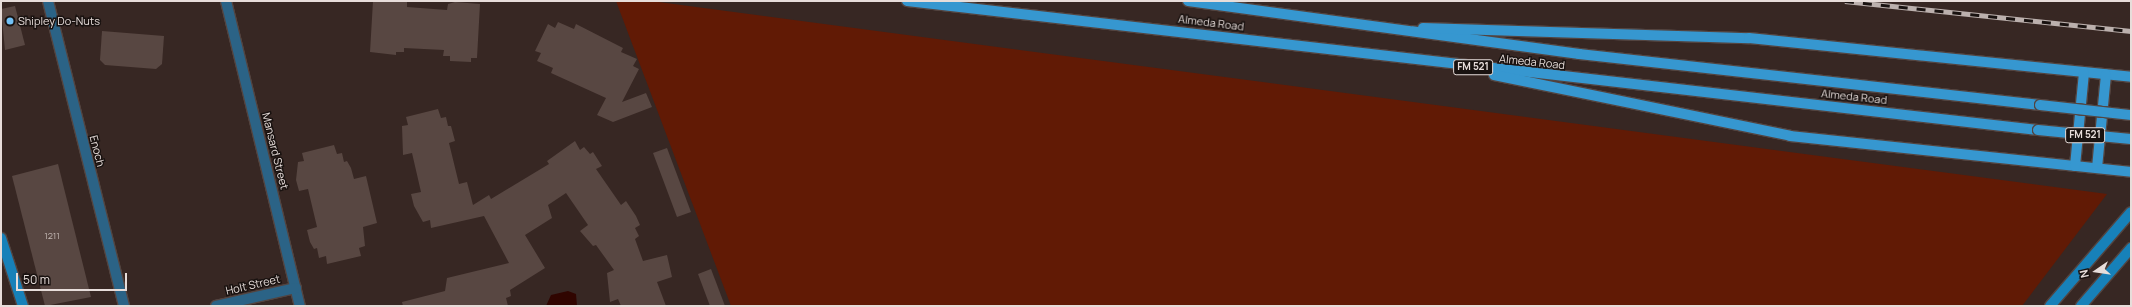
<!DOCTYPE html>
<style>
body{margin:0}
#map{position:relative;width:2132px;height:307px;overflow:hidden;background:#372723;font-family:Manrope,sans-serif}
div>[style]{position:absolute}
.green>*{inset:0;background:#611a05}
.water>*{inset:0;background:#300500}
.building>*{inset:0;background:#584742}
.roads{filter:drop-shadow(1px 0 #534440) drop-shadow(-1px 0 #534440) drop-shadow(0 1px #534440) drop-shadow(0 -1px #534440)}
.street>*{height:10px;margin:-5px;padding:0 5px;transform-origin:5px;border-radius:5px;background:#2b6386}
.secondary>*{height:10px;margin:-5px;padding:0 5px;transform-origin:5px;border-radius:5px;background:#1781b9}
.primary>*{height:10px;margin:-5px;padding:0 5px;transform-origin:5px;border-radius:5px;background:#3697d0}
.rail>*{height:4.5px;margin-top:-2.25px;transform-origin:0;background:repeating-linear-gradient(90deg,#191210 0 9px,#bbb0ad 0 18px);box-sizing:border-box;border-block:1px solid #bbb0ad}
.bridges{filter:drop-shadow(1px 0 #534440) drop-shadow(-1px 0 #534440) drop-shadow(0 1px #534440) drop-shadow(0 -1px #534440)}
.primary-bridge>*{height:10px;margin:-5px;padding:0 5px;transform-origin:5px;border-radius:5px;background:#3697d0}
.dots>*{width:11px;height:11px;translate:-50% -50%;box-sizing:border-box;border:2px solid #191210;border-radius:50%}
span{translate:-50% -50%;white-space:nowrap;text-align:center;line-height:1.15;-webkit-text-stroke:3px #191210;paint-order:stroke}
.number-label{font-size:9px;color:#c3b8b4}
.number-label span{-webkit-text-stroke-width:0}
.shield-label span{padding:1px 3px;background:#191210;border:1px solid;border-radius:3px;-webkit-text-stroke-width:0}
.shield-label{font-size:10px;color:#e7ddda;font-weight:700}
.poi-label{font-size:11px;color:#e7ddda}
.left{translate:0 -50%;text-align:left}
.street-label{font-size:11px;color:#e7ddda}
.frame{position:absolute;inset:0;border:2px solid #e7ddda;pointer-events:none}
.north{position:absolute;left:2076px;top:251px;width:40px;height:40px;-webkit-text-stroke:3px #191210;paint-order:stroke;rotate:257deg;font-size:11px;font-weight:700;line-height:16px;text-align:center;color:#e7ddda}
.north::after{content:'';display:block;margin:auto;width:14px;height:18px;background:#e7ddda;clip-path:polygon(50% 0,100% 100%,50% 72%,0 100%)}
.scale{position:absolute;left:16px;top:273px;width:111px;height:18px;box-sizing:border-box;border:2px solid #e7ddda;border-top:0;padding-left:5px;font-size:12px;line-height:14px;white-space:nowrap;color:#e7ddda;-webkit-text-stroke:3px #191210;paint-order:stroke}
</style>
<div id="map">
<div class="green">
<i style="clip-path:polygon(616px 1px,651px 1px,2107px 194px,2022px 306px,731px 306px)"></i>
</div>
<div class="water">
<i style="clip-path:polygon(568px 291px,576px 294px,577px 306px,546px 306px,551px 295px)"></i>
</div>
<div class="building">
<i style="clip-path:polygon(373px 1px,400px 1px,407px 2px,407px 7px,447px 10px,448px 4px,455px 2px,480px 4px,477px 58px,471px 58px,471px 62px,450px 61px,450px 56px,443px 56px,444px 50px,404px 48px,404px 52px,396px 52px,396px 55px,370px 52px)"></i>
<i style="clip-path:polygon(15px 6px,25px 45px,5px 50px,1px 9px)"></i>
<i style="clip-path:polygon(558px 22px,574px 29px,576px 24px,623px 48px,621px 52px,637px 59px,633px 66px,639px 69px,622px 102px,646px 93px,652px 107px,613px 122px,597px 115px,606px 98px,551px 73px,553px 68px,537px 61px,541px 53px,535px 51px,548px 24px,555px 28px)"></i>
<i style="clip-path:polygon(102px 31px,164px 36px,162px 64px,156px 69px,105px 65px,100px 60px)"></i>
<i style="clip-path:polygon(438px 109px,441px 118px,446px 117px,448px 126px,451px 126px,455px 141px,449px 143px,459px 184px,467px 182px,473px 205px,489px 195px,491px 199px,549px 164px,547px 161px,575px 141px,580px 150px,584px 147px,590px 154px,593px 152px,602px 166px,596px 169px,621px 205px,626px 201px,636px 216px,640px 225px,635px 228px,639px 236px,635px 239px,643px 261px,667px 255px,672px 277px,657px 282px,666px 306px,621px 306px,618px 299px,610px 302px,607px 273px,614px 270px,596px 245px,593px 246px,580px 231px,588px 225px,566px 193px,548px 205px,552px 218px,525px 235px,545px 268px,510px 290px,511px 296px,506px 298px,508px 306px,403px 306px,402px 302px,445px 291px,447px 278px,509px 263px,484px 216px,431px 228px,430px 220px,423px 222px,414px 206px,411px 194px,421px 192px,412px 153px,403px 155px,402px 126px,408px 125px,406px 117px)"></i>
<i style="clip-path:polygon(334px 145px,337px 154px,342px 153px,344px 162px,347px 161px,351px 168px,354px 179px,366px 176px,377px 223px,363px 227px,365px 246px,359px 248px,361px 256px,327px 264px,326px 256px,319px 258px,317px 248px,314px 249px,310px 242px,307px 230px,317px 227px,308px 189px,299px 191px,296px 180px,298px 162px,304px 161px,302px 153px)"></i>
<i style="clip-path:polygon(667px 148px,691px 212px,677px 217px,653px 153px)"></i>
<i style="clip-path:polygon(58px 164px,91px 297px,45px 306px,12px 176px)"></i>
<i style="clip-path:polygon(711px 269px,725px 306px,710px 306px,698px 274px)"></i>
</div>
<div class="roads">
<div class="street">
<i style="left:48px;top:1px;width:314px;rotate:76deg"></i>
<i style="left:226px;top:1px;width:314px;rotate:76.4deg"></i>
<i style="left:216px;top:306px;width:82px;rotate:-12.7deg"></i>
</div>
<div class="secondary">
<i style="left:1px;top:238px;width:71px;rotate:72.1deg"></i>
<i style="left:2050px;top:306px;width:124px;rotate:-49.2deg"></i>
<i style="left:2081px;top:306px;width:77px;rotate:-49.2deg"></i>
</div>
<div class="primary">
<i style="left:907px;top:1px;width:1138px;rotate:6.51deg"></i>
<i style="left:1188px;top:1px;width:395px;rotate:7.7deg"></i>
<i style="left:1579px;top:54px;width:464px;rotate:6.3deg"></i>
<i style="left:1423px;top:28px;width:326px;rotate:1.8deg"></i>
<i style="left:1749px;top:38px;width:384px;rotate:5.8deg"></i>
<i style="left:1494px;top:75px;width:302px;rotate:11.6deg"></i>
<i style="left:1790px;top:136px;width:343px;rotate:6deg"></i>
<i style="left:2075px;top:166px;width:94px;rotate:-84.5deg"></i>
<i style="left:2097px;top:168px;width:94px;rotate:-84.5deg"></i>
</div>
</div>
<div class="rail">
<i style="left:1845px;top:1px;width:288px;rotate:6deg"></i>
</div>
<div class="bridges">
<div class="primary-bridge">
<i style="left:2040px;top:105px;width:92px;rotate:6.3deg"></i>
<i style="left:2038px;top:130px;width:93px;rotate:5.5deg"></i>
</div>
</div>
<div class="dots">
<i style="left:10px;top:21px;background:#72c1f5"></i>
</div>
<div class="number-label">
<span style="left:52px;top:236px">1211</span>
</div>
<div class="shield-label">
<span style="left:1473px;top:67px">FM 521</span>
<span style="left:2085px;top:135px">FM 521</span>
</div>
<div class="poi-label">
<span class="left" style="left:18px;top:21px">Shipley Do-Nuts</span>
</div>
<div class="street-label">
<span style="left:1211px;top:23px;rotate:7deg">Almeda Road</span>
<span style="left:1532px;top:62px;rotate:6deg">Almeda Road</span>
<span style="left:1854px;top:97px;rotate:6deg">Almeda Road</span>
<span style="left:97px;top:151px;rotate:76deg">Enoch</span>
<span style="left:275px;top:151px;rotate:76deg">Mansard Street</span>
<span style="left:253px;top:285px;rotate:-13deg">Holt Street</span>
</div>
<div class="frame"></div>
<div class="north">N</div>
<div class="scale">50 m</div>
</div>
